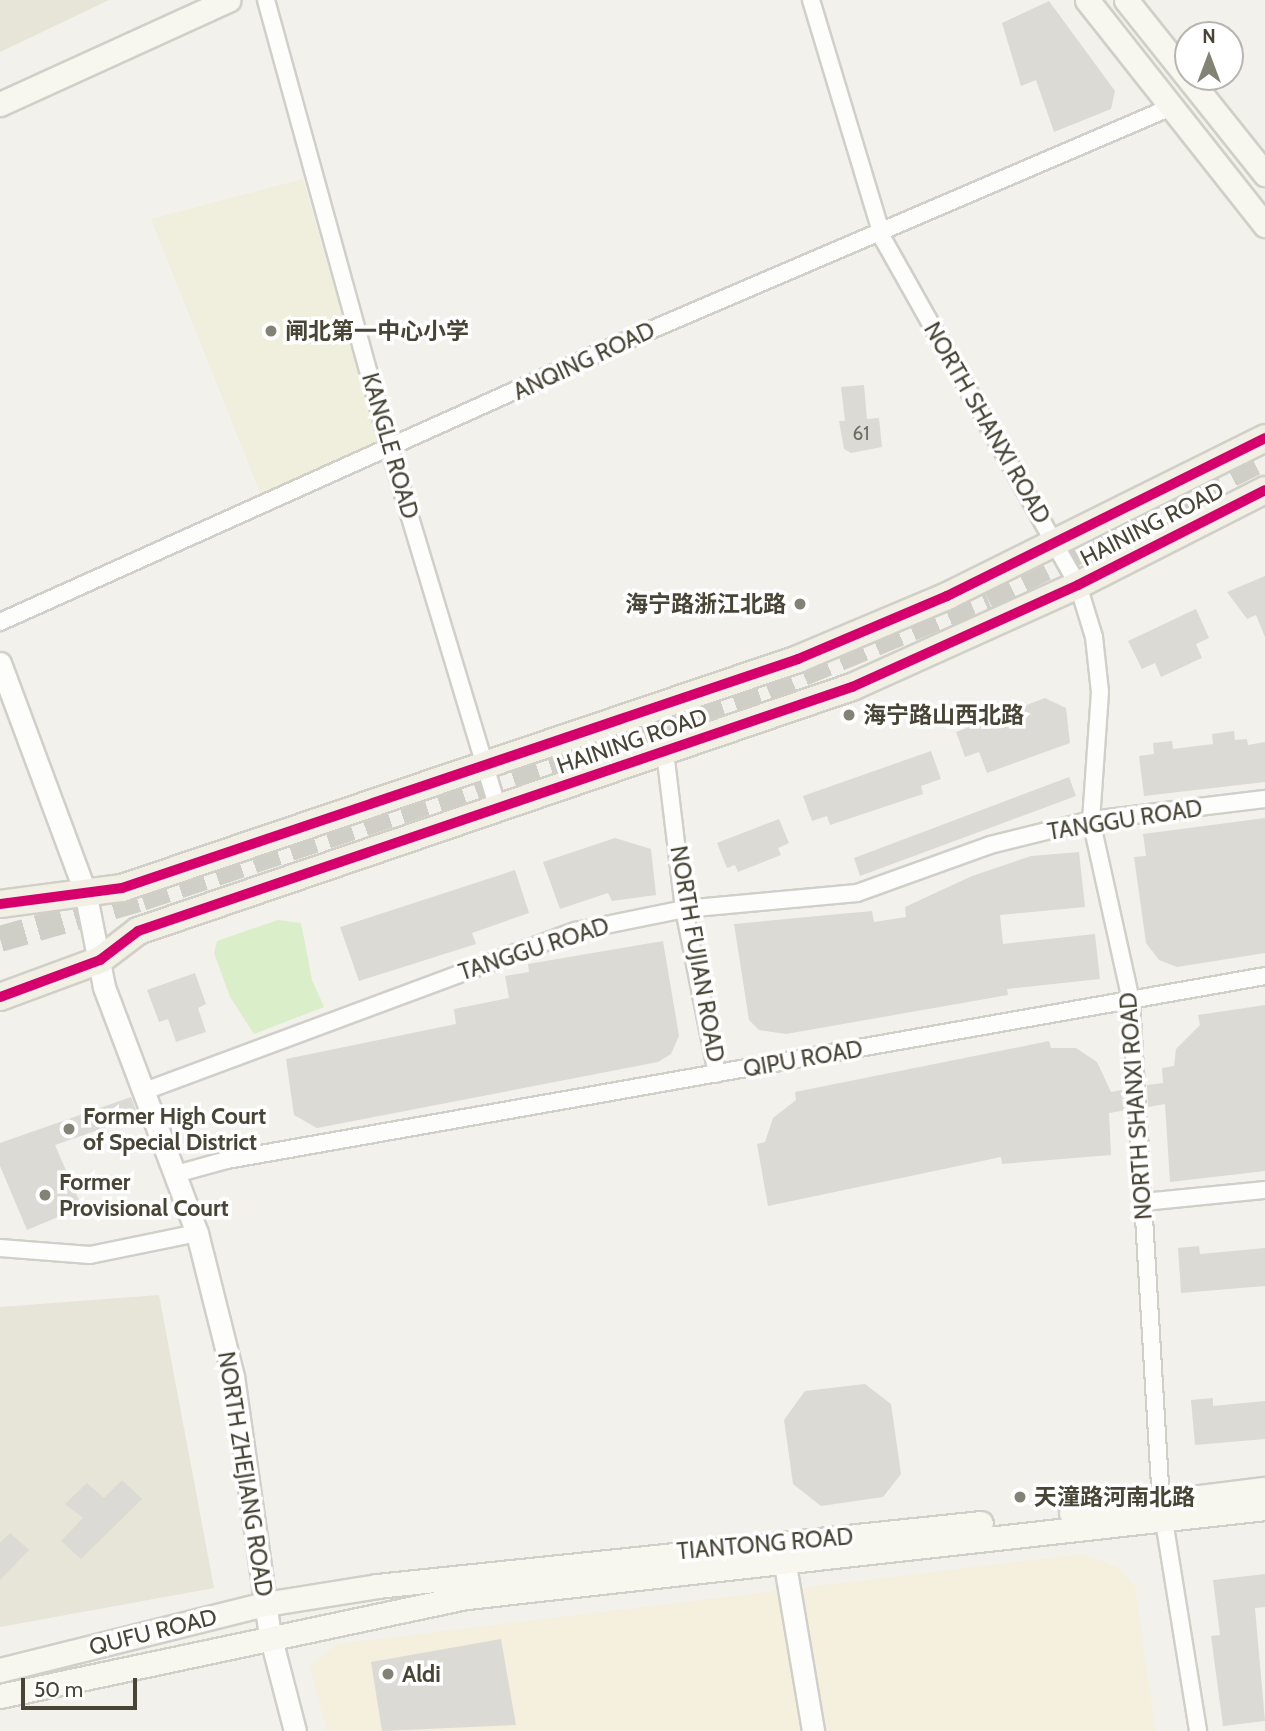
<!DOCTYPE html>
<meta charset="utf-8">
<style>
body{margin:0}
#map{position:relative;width:1265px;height:1731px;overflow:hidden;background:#f2f1eb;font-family:Cabin,"Noto Sans SC",sans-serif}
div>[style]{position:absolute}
.residential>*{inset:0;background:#e7e4d8}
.commercial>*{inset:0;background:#f5efde}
.education>*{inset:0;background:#f0eedd}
.green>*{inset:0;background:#daeeca}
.building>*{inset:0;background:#dcdad4}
.trunk-tunnel>*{height:26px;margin-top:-13px;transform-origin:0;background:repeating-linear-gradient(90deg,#d0cfc7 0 26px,transparent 0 39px)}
.roads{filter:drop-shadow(2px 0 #d0cfc8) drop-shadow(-2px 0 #d0cfc8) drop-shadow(0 2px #d0cfc8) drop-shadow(0 -2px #d0cfc8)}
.minor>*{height:16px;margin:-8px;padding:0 8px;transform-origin:8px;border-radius:8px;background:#fdfdfc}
.tertiary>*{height:21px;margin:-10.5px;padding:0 10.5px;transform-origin:10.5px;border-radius:10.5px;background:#fdfdfc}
.secondary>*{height:23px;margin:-11.5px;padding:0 11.5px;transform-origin:11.5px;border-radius:11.5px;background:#f7f6ef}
.primary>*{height:26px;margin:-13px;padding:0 13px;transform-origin:13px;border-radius:13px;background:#f2f0e4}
.cycleway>*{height:10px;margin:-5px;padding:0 5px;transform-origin:5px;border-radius:5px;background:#d6006c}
.dots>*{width:19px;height:19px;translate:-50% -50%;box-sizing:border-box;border:4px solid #fff;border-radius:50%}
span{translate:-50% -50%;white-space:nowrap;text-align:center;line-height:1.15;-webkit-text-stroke:7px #fff;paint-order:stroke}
.number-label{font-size:19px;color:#6e6b5e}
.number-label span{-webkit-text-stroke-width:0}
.poi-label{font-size:23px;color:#494536;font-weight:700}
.left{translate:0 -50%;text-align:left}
.right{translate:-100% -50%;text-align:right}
.street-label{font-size:23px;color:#494536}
.north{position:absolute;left:1174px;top:21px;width:70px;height:70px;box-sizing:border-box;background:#fff;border:2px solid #b6b5af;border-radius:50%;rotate:0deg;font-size:19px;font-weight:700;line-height:28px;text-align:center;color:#494536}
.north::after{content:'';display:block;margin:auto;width:24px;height:32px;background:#848175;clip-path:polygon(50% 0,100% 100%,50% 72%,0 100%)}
.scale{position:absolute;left:21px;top:1678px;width:116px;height:32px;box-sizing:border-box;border:4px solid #494536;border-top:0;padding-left:9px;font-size:21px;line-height:24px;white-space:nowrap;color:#494536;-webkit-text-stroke:5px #fff;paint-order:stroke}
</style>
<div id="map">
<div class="residential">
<i style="clip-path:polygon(0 0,109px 0,0 52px)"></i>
<i style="clip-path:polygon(159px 1295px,214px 1588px,0 1627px,0 1307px)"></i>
</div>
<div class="commercial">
<i style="clip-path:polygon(1083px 1554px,1119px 1568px,1135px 1587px,1155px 1731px,327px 1731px,310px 1666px,337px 1644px)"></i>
</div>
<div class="education">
<i style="clip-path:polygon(303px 179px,378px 443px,261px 495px,151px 219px)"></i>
</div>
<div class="green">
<i style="clip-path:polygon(278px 920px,301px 923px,312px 980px,324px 1007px,254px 1034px,230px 997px,214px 953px,217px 941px)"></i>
</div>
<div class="building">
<i style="clip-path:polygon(1049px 1px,1115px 91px,1111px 109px,1054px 132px,1036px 80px,1021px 86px,1002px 23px)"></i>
<i style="clip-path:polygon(864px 385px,867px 419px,879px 418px,882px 447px,851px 453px,844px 449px,839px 421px,845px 421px,841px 387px)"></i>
<i style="clip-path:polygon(1265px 576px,1265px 637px,1256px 615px,1247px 619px,1227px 592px)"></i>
<i style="clip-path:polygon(1196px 609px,1209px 638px,1196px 644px,1202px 658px,1161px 677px,1155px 663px,1142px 669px,1128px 641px)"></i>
<i style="clip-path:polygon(1045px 698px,1066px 708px,1070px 743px,987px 773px,979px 752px,965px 757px,956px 732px)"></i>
<i style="clip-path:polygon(1234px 731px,1235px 740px,1247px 739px,1248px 745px,1265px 742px,1265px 782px,1144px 796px,1139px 756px,1154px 754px,1153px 743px,1172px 741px,1173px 749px,1213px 744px,1212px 734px)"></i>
<i style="clip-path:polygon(931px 751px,941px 779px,921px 786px,923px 794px,830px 825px,827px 816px,812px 821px,803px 796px)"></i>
<i style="clip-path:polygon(1069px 777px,1076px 796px,860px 876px,854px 858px)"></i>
<i style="clip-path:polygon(1265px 818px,1265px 953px,1177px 967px,1159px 960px,1146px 943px,1134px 857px,1146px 856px,1143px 834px)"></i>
<i style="clip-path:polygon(779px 819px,789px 843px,778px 848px,781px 855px,738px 872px,735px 865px,727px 868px,717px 843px)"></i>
<i style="clip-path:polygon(615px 838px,651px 849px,656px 895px,612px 901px,608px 893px,560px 909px,543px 862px)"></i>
<i style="clip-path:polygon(1079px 852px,1085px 907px,1000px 915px,1003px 944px,1095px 934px,1100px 979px,1007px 989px,1008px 995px,786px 1034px,759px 1030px,749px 1020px,734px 924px,872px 911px,874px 922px,906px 917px,905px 907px,972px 876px,1031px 856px)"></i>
<i style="clip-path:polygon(515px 870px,529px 913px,472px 933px,476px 944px,359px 981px,340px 927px)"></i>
<i style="clip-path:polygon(663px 941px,679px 1036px,671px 1054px,658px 1062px,317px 1128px,294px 1115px,286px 1059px,456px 1024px,454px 1009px,509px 998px,505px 976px,529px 972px,528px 964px)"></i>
<i style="clip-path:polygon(195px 973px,206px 1004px,198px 1008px,206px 1032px,176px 1042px,168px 1019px,159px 1022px,147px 990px)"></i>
<i style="clip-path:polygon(1265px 1005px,1265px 1171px,1170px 1182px,1165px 1104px,1148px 1107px,1147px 1085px,1163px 1083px,1162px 1068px,1174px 1066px,1176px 1049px,1200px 1025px,1198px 1015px)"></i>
<i style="clip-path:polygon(1049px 1041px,1051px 1048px,1076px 1048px,1097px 1062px,1111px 1092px,1126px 1089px,1127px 1110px,1109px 1113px,1111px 1155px,1002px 1164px,1001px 1157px,768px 1206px,757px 1144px,765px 1142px,773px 1118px,796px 1100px,795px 1092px)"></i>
<i style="clip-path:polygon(131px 1097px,138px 1116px,55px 1145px,82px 1207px,27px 1230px,0 1166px,0 1143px)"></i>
<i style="clip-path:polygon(1199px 1246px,1200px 1254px,1265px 1248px,1265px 1286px,1181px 1293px,1178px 1248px)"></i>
<i style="clip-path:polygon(865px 1384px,891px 1404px,901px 1474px,883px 1497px,821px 1506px,793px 1484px,784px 1420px,805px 1391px)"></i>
<i style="clip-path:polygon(1213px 1398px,1213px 1406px,1265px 1401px,1265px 1439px,1195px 1445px,1191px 1400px)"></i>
<i style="clip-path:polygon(122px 1480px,142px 1499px,81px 1559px,61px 1541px,83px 1518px,65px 1504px,87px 1483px,104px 1498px)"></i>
<i style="clip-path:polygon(10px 1533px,29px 1550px,0 1580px,0 1543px)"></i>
<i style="clip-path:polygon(1265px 1574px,1265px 1607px,1255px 1608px,1265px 1721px,1223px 1726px,1211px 1636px,1220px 1635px,1213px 1580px)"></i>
<i style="clip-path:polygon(501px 1639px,516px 1725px,382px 1731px,371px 1662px)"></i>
</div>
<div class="trunk-tunnel">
<i style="left:0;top:939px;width:148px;rotate:-16.1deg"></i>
<i style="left:142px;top:898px;width:659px;rotate:-18.57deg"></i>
<i style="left:767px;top:688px;width:238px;rotate:-22.5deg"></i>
<i style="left:987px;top:597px;width:311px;rotate:-26.7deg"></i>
</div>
<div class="roads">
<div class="minor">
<i style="left:266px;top:0;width:468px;rotate:74.6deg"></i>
<i style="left:390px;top:451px;width:374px;rotate:73.2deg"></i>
<i style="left:811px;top:0;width:250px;rotate:73.2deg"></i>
<i style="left:883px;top:239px;width:397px;rotate:60.6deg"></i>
<i style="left:1078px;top:585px;width:54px;rotate:72.9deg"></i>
<i style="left:1094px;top:637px;width:55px;rotate:83.8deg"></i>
<i style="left:1100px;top:692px;width:128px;rotate:94deg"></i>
<i style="left:1091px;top:820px;width:184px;rotate:77.5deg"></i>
<i style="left:1131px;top:1000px;width:503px;rotate:86.58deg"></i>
<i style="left:1161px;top:1502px;width:232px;rotate:80.8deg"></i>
<i style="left:0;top:622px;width:683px;rotate:-24.2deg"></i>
<i style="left:623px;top:342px;width:596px;rotate:-23.21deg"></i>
<i style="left:665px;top:752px;width:158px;rotate:83.1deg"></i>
<i style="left:684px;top:909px;width:168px;rotate:78.7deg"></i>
<i style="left:145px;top:1091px;width:460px;rotate:-20.4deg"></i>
<i style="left:576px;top:931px;width:110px;rotate:-11.5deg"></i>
<i style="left:684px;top:909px;width:174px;rotate:-5.3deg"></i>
<i style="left:857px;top:893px;width:141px;rotate:-19.8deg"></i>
<i style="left:990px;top:845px;width:104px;rotate:-13.9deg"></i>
<i style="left:1091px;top:820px;width:175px;rotate:-6.9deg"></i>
<i style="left:176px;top:1174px;width:53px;rotate:-15.4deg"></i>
<i style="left:227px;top:1160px;width:1054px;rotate:-10.05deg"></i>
<i style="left:1144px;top:1202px;width:122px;rotate:-5.7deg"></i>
<i style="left:0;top:1248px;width:90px;rotate:4.4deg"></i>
<i style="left:90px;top:1255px;width:109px;rotate:-11.6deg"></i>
</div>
<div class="tertiary">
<i style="left:0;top:663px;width:243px;rotate:69.6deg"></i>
<i style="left:85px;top:891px;width:98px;rotate:78.8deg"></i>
<i style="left:104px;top:987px;width:263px;rotate:69.3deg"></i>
<i style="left:197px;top:1233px;width:147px;rotate:75.9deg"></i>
<i style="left:233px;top:1376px;width:262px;rotate:81.9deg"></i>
<i style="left:270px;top:1635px;width:99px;rotate:75.4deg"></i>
<i style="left:782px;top:1547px;width:187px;rotate:80.4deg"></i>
</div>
<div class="secondary">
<i style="left:1087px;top:0;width:287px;rotate:51.7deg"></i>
<i style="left:1126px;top:0;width:223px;rotate:51.4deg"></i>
<i style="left:0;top:104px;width:251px;rotate:-24.5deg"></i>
<i style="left:1071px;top:1513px;width:195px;rotate:-7.1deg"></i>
<i style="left:0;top:1670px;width:273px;rotate:-14deg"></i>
<i style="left:265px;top:1604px;width:113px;rotate:-9.1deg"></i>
<i style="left:377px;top:1586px;width:607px;rotate:-5.95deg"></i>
<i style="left:0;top:1696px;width:477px;rotate:-12deg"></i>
<i style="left:467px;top:1597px;width:803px;rotate:-6.36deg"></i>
</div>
<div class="primary">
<i style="left:0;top:904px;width:123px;rotate:-7.5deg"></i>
<i style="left:122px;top:888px;width:714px;rotate:-18.71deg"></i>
<i style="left:798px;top:659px;width:162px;rotate:-22.9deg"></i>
<i style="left:947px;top:596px;width:355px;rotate:-26.4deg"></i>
<i style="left:0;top:997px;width:107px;rotate:-20.3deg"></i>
<i style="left:100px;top:960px;width:48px;rotate:-37.3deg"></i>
<i style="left:138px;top:931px;width:755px;rotate:-18.87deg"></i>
<i style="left:852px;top:687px;width:248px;rotate:-24.3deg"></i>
<i style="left:1078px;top:585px;width:210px;rotate:-26.9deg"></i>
</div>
</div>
<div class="cycleway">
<i style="left:0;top:904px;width:123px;rotate:-7.5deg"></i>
<i style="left:122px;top:888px;width:714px;rotate:-18.71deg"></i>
<i style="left:798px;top:659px;width:162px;rotate:-22.9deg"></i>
<i style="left:947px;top:596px;width:355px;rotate:-26.4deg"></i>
<i style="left:0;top:997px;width:107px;rotate:-20.3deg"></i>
<i style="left:100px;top:960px;width:48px;rotate:-37.3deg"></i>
<i style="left:138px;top:931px;width:755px;rotate:-18.87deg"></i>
<i style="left:852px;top:687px;width:248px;rotate:-24.3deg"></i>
<i style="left:1078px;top:585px;width:210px;rotate:-26.9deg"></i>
</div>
<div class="dots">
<i style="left:271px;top:331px;background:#848175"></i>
<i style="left:800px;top:604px;background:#848175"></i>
<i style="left:849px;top:715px;background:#848175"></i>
<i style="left:69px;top:1129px;background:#848175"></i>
<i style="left:45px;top:1195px;background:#848175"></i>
<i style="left:1020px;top:1497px;background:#848175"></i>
<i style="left:388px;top:1674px;background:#848175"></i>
</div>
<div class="number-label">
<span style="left:861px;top:434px">61</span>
</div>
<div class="poi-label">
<span class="left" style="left:285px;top:331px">闸北第一中心小学</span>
<span class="right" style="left:786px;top:604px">海宁路浙江北路</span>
<span class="left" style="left:863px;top:715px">海宁路山西北路</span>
<span class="left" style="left:83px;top:1129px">Former High Court<br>of Special District</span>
<span class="left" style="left:59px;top:1195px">Former<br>Provisional Court</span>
<span class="left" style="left:1034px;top:1497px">天潼路河南北路</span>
<span class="left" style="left:402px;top:1674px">Aldi</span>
</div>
<div class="street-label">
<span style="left:584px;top:361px;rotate:-25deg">ANQING ROAD</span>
<span style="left:987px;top:423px;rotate:60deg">NORTH SHANXI ROAD</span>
<span style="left:390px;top:446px;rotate:74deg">KANGLE ROAD</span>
<span style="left:1152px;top:524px;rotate:-27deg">HAINING ROAD</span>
<span style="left:632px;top:741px;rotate:-19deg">HAINING ROAD</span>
<span style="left:1125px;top:820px;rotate:-9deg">TANGGU ROAD</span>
<span style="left:534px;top:949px;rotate:-18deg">TANGGU ROAD</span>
<span style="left:697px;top:954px;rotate:80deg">NORTH FUJIAN ROAD</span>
<span style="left:803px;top:1059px;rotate:-10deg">QIPU ROAD</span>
<span style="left:1136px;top:1106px;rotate:-94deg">NORTH SHANXI ROAD</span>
<span style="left:245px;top:1474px;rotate:81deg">NORTH ZHEJIANG ROAD</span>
<span style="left:765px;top:1544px;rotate:-5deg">TIANTONG ROAD</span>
<span style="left:153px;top:1632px;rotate:-14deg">QUFU ROAD</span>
</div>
<div class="north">N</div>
<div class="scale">50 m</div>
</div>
